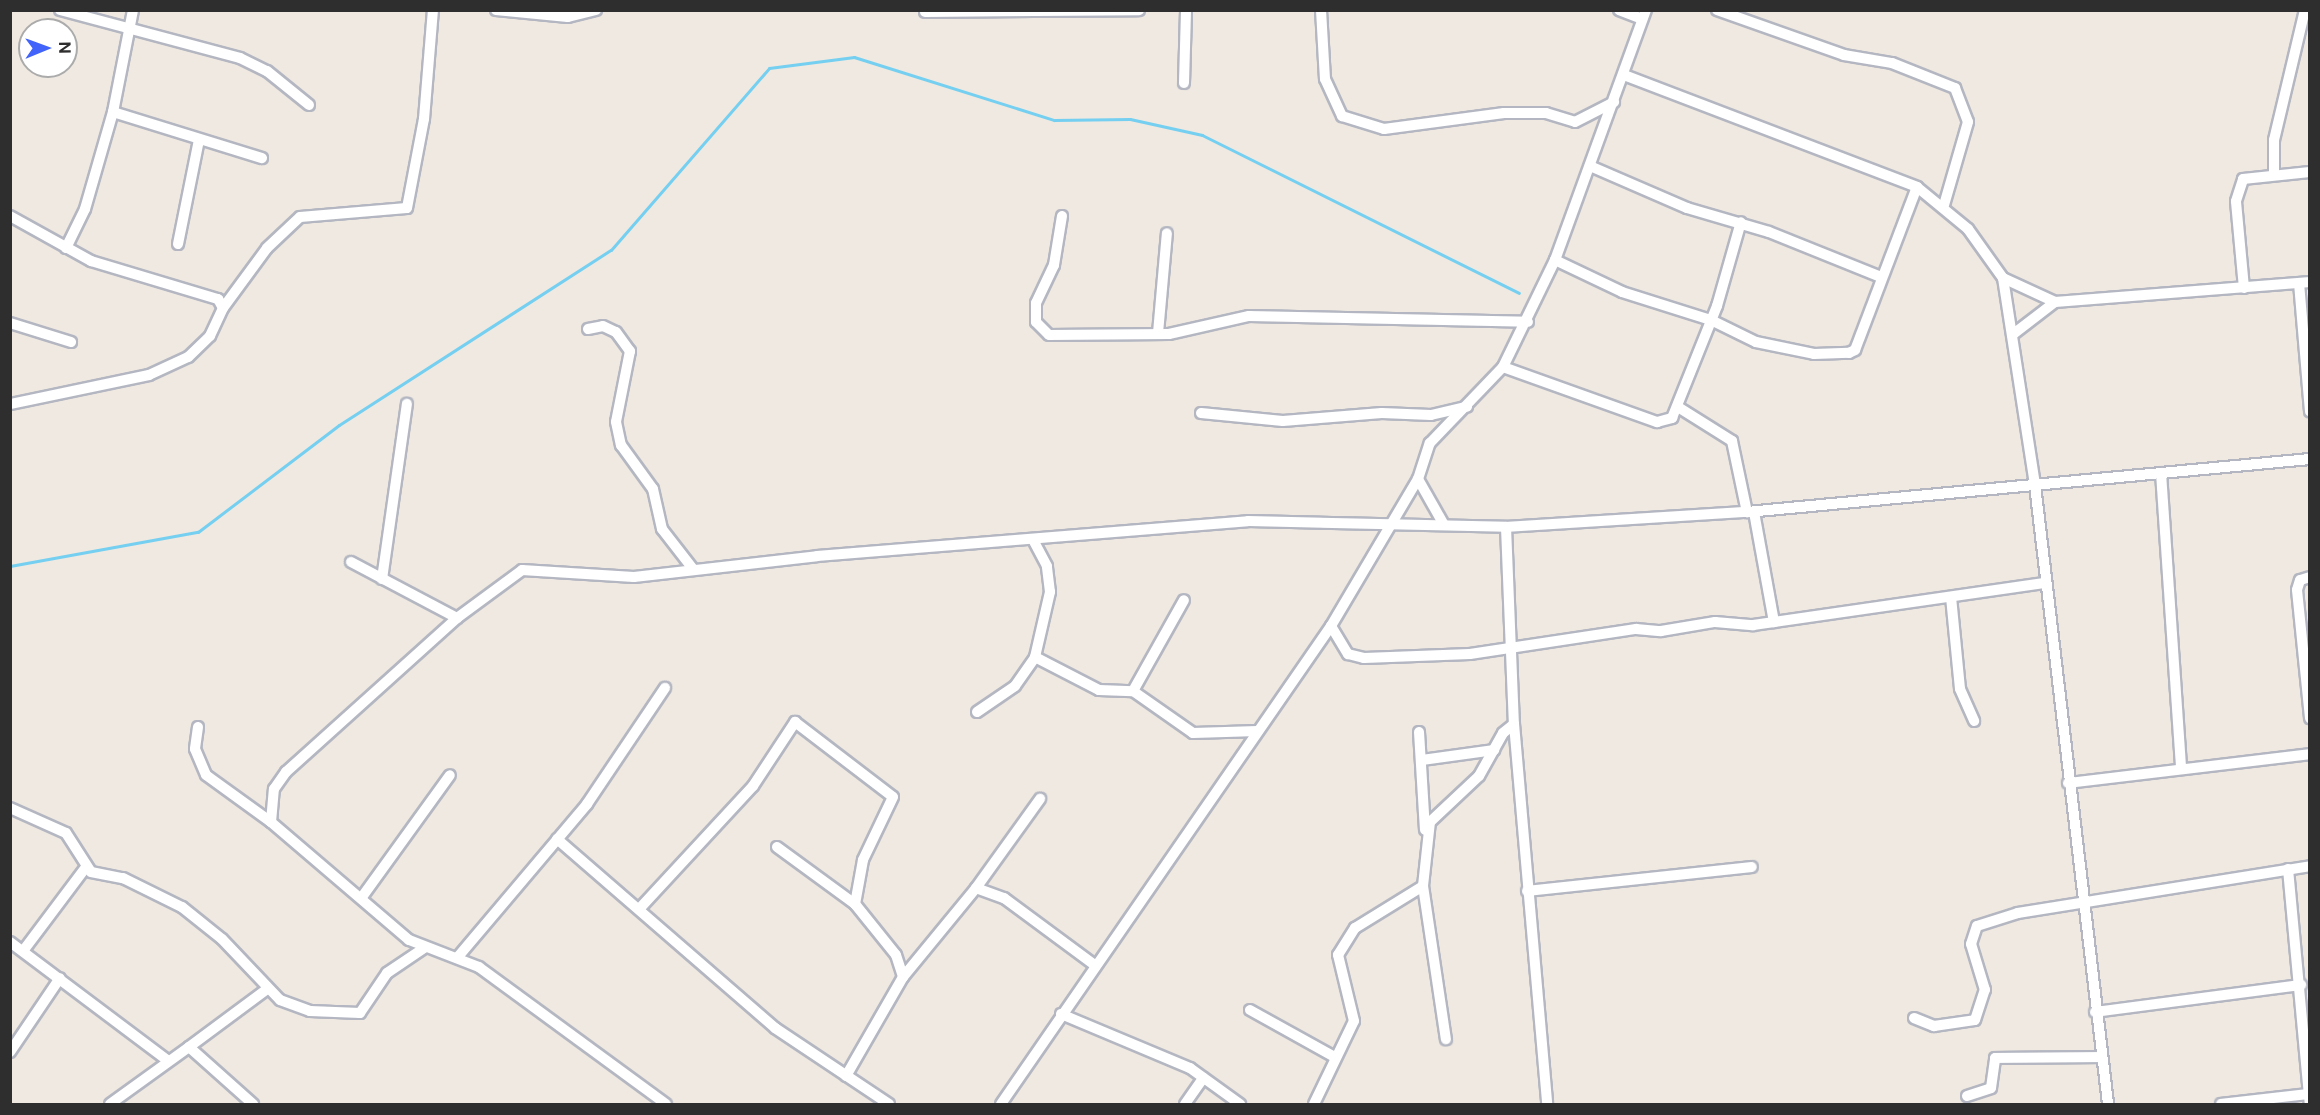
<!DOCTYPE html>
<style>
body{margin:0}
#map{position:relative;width:2320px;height:1115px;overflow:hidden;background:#efe9e1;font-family:"Public Sans",sans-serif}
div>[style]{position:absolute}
.stream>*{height:3px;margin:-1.5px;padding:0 1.5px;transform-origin:1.5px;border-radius:1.5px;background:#75cff0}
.roads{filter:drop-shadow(2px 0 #b4b7c1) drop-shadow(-2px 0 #b4b7c1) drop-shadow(0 2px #b4b7c1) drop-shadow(0 -2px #b4b7c1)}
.minor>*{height:10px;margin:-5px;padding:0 5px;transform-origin:5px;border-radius:5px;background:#fff}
span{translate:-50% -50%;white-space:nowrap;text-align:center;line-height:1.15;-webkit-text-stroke:5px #fff;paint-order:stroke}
.frame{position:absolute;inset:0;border:12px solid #2e2e2e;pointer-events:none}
.north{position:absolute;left:18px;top:18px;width:60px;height:60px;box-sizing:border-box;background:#fff;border:2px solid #ababab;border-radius:50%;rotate:89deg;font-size:16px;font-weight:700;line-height:24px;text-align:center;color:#2e2e2e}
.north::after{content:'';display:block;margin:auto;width:21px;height:27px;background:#4264fb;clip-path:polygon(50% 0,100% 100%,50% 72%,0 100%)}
</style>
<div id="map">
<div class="stream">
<i style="left:10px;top:566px;width:191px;rotate:-10.3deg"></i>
<i style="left:198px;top:532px;width:177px;rotate:-37.2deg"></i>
<i style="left:339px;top:425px;width:323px;rotate:-32.8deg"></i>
<i style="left:611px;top:250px;width:241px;rotate:-49deg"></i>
<i style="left:769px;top:68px;width:86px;rotate:-7.4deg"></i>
<i style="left:854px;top:57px;width:210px;rotate:17.5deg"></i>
<i style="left:1054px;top:120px;width:76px;rotate:-0.8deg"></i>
<i style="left:1130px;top:119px;width:74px;rotate:12.5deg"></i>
<i style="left:1202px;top:135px;width:354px;rotate:26.5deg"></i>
</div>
<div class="roads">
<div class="minor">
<i style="left:60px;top:10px;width:186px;rotate:14.9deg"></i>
<i style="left:240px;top:58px;width:30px;rotate:26deg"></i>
<i style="left:267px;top:71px;width:54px;rotate:39deg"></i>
<i style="left:496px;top:10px;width:72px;rotate:5.6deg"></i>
<i style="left:568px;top:17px;width:29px;rotate:-14deg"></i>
<i style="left:1321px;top:10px;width:69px;rotate:86.7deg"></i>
<i style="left:1325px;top:79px;width:41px;rotate:65.3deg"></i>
<i style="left:1342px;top:116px;width:44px;rotate:17.2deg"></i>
<i style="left:1384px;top:129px;width:121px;rotate:-7.6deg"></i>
<i style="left:1504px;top:113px;width:42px"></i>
<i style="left:1546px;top:113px;width:30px;rotate:17deg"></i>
<i style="left:1575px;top:122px;width:44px;rotate:-27.1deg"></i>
<i style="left:1619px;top:10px;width:25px;rotate:21deg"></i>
<i style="left:1717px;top:10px;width:135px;rotate:19.5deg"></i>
<i style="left:1844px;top:55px;width:49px;rotate:9.5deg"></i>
<i style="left:1892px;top:63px;width:68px;rotate:21.6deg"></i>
<i style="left:1955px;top:88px;width:36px;rotate:69deg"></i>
<i style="left:1968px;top:122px;width:86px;rotate:106.1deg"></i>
<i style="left:925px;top:12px;width:214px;rotate:-0.5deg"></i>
<i style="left:1624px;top:75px;width:314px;rotate:20.9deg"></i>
<i style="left:1917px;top:187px;width:66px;rotate:39.5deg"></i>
<i style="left:1968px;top:229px;width:60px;rotate:54.5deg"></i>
<i style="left:2003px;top:278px;width:209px;rotate:81.2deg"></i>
<i style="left:2035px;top:485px;width:623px;rotate:83.27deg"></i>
<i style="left:1184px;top:83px;width:73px;rotate:-88.4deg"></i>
<i style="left:113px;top:112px;width:156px;rotate:17.2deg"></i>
<i style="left:1590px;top:166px;width:106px;rotate:23.4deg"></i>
<i style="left:1687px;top:208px;width:85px;rotate:16.3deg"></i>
<i style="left:1769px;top:232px;width:121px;rotate:21.9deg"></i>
<i style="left:2274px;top:173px;width:33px;rotate:-90deg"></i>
<i style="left:2274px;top:140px;width:134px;rotate:-76.6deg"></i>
<i style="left:10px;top:216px;width:93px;rotate:29.1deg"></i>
<i style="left:91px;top:261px;width:133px;rotate:16.7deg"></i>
<i style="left:218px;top:299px;width:10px;rotate:61deg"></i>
<i style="left:223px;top:308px;width:31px;rotate:115deg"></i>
<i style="left:210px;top:336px;width:30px;rotate:136deg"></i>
<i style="left:188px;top:357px;width:43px;rotate:155.2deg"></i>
<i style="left:149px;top:375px;width:142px;rotate:168.2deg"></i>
<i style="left:1062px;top:216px;width:50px;rotate:99.3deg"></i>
<i style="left:1054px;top:265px;width:42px;rotate:115.3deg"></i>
<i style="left:1036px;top:303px;width:19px;rotate:90deg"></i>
<i style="left:1036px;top:322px;width:18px;rotate:45deg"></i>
<i style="left:1049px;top:335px;width:120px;rotate:-0.5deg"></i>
<i style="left:1169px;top:334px;width:82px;rotate:-12.7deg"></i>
<i style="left:1249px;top:316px;width:279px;rotate:1.2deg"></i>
<i style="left:178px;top:244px;width:106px;rotate:-78.6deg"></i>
<i style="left:66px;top:248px;width:43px;rotate:-64deg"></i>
<i style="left:85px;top:209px;width:101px;rotate:-73.9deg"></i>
<i style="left:113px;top:112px;width:104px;rotate:-78.9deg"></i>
<i style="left:1555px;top:260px;width:74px;rotate:25.5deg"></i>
<i style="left:1622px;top:292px;width:93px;rotate:17.5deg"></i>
<i style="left:1711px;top:320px;width:50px;rotate:26.1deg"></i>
<i style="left:1756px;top:342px;width:59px;rotate:11.7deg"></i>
<i style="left:1814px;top:354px;width:35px;rotate:-2deg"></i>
<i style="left:1849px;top:353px;width:7px;rotate:-27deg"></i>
<i style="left:1855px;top:350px;width:174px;rotate:-69.2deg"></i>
<i style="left:2003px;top:278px;width:57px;rotate:24.8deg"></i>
<i style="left:2055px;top:302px;width:256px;rotate:-4.5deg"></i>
<i style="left:2299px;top:283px;width:129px;rotate:85.1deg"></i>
<i style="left:2244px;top:288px;width:87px;rotate:-95.3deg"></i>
<i style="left:2236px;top:201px;width:23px;rotate:-72deg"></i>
<i style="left:2243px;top:179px;width:67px;rotate:-6deg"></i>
<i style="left:223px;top:308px;width:74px;rotate:-53.7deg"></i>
<i style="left:267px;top:248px;width:45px;rotate:-43.2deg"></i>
<i style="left:300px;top:217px;width:107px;rotate:-4.8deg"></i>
<i style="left:407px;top:208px;width:91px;rotate:-79.2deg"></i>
<i style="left:424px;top:119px;width:109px;rotate:-85.3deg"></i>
<i style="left:10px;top:323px;width:64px;rotate:17.3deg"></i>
<i style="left:588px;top:329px;width:15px;rotate:-11deg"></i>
<i style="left:603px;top:326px;width:14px;rotate:25deg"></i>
<i style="left:616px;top:332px;width:24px;rotate:54deg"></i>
<i style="left:630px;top:351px;width:72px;rotate:101.2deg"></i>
<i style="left:616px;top:422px;width:24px;rotate:78deg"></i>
<i style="left:621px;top:445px;width:54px;rotate:54deg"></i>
<i style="left:653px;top:489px;width:41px;rotate:77.3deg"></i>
<i style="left:662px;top:529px;width:51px;rotate:52.2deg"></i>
<i style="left:1158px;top:333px;width:100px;rotate:-84.9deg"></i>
<i style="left:2012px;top:335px;width:54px;rotate:-37.5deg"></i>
<i style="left:1503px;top:367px;width:164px;rotate:19.7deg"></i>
<i style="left:1657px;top:422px;width:16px;rotate:-15deg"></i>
<i style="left:1672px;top:418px;width:121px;rotate:-68.1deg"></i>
<i style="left:1717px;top:306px;width:87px;rotate:-74.1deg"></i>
<i style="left:1678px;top:407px;width:64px;rotate:32.2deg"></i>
<i style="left:1732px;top:441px;width:73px;rotate:78.1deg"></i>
<i style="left:1201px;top:413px;width:82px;rotate:5.6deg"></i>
<i style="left:1283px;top:421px;width:99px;rotate:-4.6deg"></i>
<i style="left:1382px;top:413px;width:49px;rotate:2.3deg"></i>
<i style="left:1431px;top:415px;width:37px;rotate:-13deg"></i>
<i style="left:2161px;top:473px;width:296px;rotate:86.1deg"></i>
<i style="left:1418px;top:479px;width:51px;rotate:60.4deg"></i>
<i style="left:1754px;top:512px;width:112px;rotate:79.7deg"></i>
<i style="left:1506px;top:527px;width:197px;rotate:87.7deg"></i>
<i style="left:1514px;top:724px;width:381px;rotate:85deg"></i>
<i style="left:351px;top:562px;width:120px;rotate:27.8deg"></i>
<i style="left:2310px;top:577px;width:10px;rotate:163deg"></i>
<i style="left:2300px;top:580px;width:10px;rotate:107deg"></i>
<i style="left:2297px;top:590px;width:129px;rotate:84.2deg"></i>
<i style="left:382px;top:579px;width:177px;rotate:-81.9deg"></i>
<i style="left:1951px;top:597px;width:92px;rotate:84.4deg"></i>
<i style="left:1960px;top:689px;width:35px;rotate:66deg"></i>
<i style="left:1331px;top:626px;width:33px;rotate:59deg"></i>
<i style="left:1348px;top:654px;width:16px;rotate:14deg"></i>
<i style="left:1364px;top:658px;width:106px;rotate:-2.2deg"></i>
<i style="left:1470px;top:654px;width:168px;rotate:-8.6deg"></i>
<i style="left:1636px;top:629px;width:25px;rotate:5deg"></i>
<i style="left:1661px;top:631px;width:55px;rotate:-9.5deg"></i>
<i style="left:1715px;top:622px;width:38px;rotate:5deg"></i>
<i style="left:1753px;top:625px;width:296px;rotate:-8.2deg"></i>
<i style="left:1035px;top:657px;width:72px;rotate:27.3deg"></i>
<i style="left:1099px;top:690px;width:34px;rotate:2deg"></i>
<i style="left:1133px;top:691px;width:73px;rotate:35deg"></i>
<i style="left:1193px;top:733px;width:65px;rotate:-1.8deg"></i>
<i style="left:1133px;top:691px;width:104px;rotate:-60.7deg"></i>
<i style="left:977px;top:712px;width:46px;rotate:-34.4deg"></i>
<i style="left:1015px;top:686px;width:35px;rotate:-55deg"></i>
<i style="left:1035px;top:657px;width:67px;rotate:-77deg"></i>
<i style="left:1050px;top:592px;width:26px;rotate:-97deg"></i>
<i style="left:1047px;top:566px;width:30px;rotate:-118deg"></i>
<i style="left:198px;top:727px;width:22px;rotate:98deg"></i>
<i style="left:195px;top:749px;width:28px;rotate:67deg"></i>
<i style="left:206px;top:775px;width:80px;rotate:35.9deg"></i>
<i style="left:1419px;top:732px;width:98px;rotate:86.5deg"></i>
<i style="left:1422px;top:760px;width:73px;rotate:-7.9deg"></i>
<i style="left:2068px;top:783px;width:244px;rotate:-6.8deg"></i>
<i style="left:10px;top:808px;width:61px;rotate:24.1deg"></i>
<i style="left:66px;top:833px;width:46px;rotate:57.3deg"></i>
<i style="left:91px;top:872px;width:33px;rotate:11deg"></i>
<i style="left:123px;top:878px;width:66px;rotate:26.2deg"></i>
<i style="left:182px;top:907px;width:51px;rotate:38.7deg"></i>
<i style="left:222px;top:939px;width:84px;rotate:46.4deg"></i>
<i style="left:280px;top:1000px;width:32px;rotate:20deg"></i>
<i style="left:310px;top:1011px;width:50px;rotate:2.3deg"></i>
<i style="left:360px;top:1013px;width:48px;rotate:-56deg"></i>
<i style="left:387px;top:973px;width:45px;rotate:-34deg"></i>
<i style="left:557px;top:839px;width:289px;rotate:40.9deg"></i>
<i style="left:775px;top:1028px;width:137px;rotate:33.7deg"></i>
<i style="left:777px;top:847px;width:97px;rotate:36.2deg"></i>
<i style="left:855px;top:904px;width:65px;rotate:51.2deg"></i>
<i style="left:896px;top:955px;width:23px;rotate:72deg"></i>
<i style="left:2288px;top:869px;width:236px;rotate:84.7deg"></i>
<i style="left:1423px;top:886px;width:155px;rotate:81.5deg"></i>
<i style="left:976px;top:888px;width:110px;rotate:-54.3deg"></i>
<i style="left:1527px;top:891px;width:226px;rotate:-6.1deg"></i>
<i style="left:362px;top:897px;width:150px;rotate:-54.2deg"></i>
<i style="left:641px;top:907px;width:165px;rotate:-47.2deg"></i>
<i style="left:753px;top:786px;width:77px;rotate:-56.7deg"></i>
<i style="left:795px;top:722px;width:123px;rotate:37.4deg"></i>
<i style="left:893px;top:797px;width:70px;rotate:115.5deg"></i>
<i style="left:863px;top:860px;width:45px;rotate:100.3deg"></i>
<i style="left:10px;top:942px;width:196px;rotate:36.9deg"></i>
<i style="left:23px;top:951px;width:105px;rotate:-53.1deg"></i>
<i style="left:457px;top:958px;width:202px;rotate:-49.8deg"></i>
<i style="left:587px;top:804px;width:140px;rotate:-56.1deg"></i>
<i style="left:1250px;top:1010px;width:95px;rotate:29deg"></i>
<i style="left:2095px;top:1012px;width:208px;rotate:-7.5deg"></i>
<i style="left:1061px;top:1014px;width:140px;rotate:22.7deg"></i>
<i style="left:1190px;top:1068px;width:62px;rotate:35.8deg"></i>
<i style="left:1914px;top:1018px;width:22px;rotate:22deg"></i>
<i style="left:1934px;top:1026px;width:41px;rotate:-8.3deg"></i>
<i style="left:1975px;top:1020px;width:32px;rotate:-72deg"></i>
<i style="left:1985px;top:990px;width:48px;rotate:-106.9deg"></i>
<i style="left:1971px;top:944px;width:19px;rotate:-72deg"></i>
<i style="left:1977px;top:926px;width:43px;rotate:-17.6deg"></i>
<i style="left:2018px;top:913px;width:296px;rotate:-9.1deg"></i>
<i style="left:189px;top:1047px;width:97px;rotate:-36.6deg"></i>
<i style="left:10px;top:1052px;width:89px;rotate:-56deg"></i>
<i style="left:846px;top:1076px;width:114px;rotate:-60.1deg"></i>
<i style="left:903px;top:977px;width:115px;rotate:-50.6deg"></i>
<i style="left:976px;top:888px;width:30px;rotate:20deg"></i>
<i style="left:1004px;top:898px;width:114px;rotate:36.5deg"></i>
<i style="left:1967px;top:1096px;width:25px;rotate:-18deg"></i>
<i style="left:1991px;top:1088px;width:30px;rotate:-82deg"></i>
<i style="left:1995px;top:1058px;width:105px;rotate:-0.5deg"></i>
<i style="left:110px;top:1104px;width:97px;rotate:-35.8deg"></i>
<i style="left:189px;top:1047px;width:86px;rotate:41.7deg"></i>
<i style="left:666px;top:1104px;width:232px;rotate:-143.8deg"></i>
<i style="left:479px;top:967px;width:75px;rotate:-158.9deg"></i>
<i style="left:409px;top:940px;width:182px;rotate:-139.5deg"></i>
<i style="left:271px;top:822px;width:33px;rotate:-85deg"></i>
<i style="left:274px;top:789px;width:21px;rotate:-55deg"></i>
<i style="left:286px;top:772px;width:230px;rotate:-42deg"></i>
<i style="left:457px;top:618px;width:81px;rotate:-36.4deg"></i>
<i style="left:522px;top:570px;width:112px;rotate:3.6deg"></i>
<i style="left:634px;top:577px;width:184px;rotate:-6.5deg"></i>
<i style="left:817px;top:556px;width:432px;rotate:-4.6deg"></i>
<i style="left:1248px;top:521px;width:258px;rotate:1.3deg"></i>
<i style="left:1506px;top:527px;width:241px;rotate:-3.6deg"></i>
<i style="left:1747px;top:512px;width:565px;rotate:-5.38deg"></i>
<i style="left:1001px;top:1104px;width:581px;rotate:-55.38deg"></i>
<i style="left:1331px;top:626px;width:171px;rotate:-59.4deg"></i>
<i style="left:1418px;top:479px;width:38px;rotate:-72deg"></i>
<i style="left:1430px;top:443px;width:105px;rotate:-46.2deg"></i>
<i style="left:1503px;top:367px;width:119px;rotate:-64.1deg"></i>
<i style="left:1555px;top:260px;width:266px;rotate:-70deg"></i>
<i style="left:1185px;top:1104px;width:32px;rotate:-55deg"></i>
<i style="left:1314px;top:1104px;width:92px;rotate:-64.3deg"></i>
<i style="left:1354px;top:1021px;width:68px;rotate:-103.6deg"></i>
<i style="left:1338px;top:955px;width:32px;rotate:-58deg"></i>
<i style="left:1355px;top:928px;width:80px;rotate:-31.7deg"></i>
<i style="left:1423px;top:886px;width:64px;rotate:-83.8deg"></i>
<i style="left:1430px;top:822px;width:67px;rotate:-43.2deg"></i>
<i style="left:1479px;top:776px;width:49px;rotate:-60.8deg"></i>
<i style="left:1503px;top:733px;width:14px;rotate:-39deg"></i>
<i style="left:2221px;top:1104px;width:87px;rotate:-6.6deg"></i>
</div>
</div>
<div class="frame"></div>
<div class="north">N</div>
</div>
